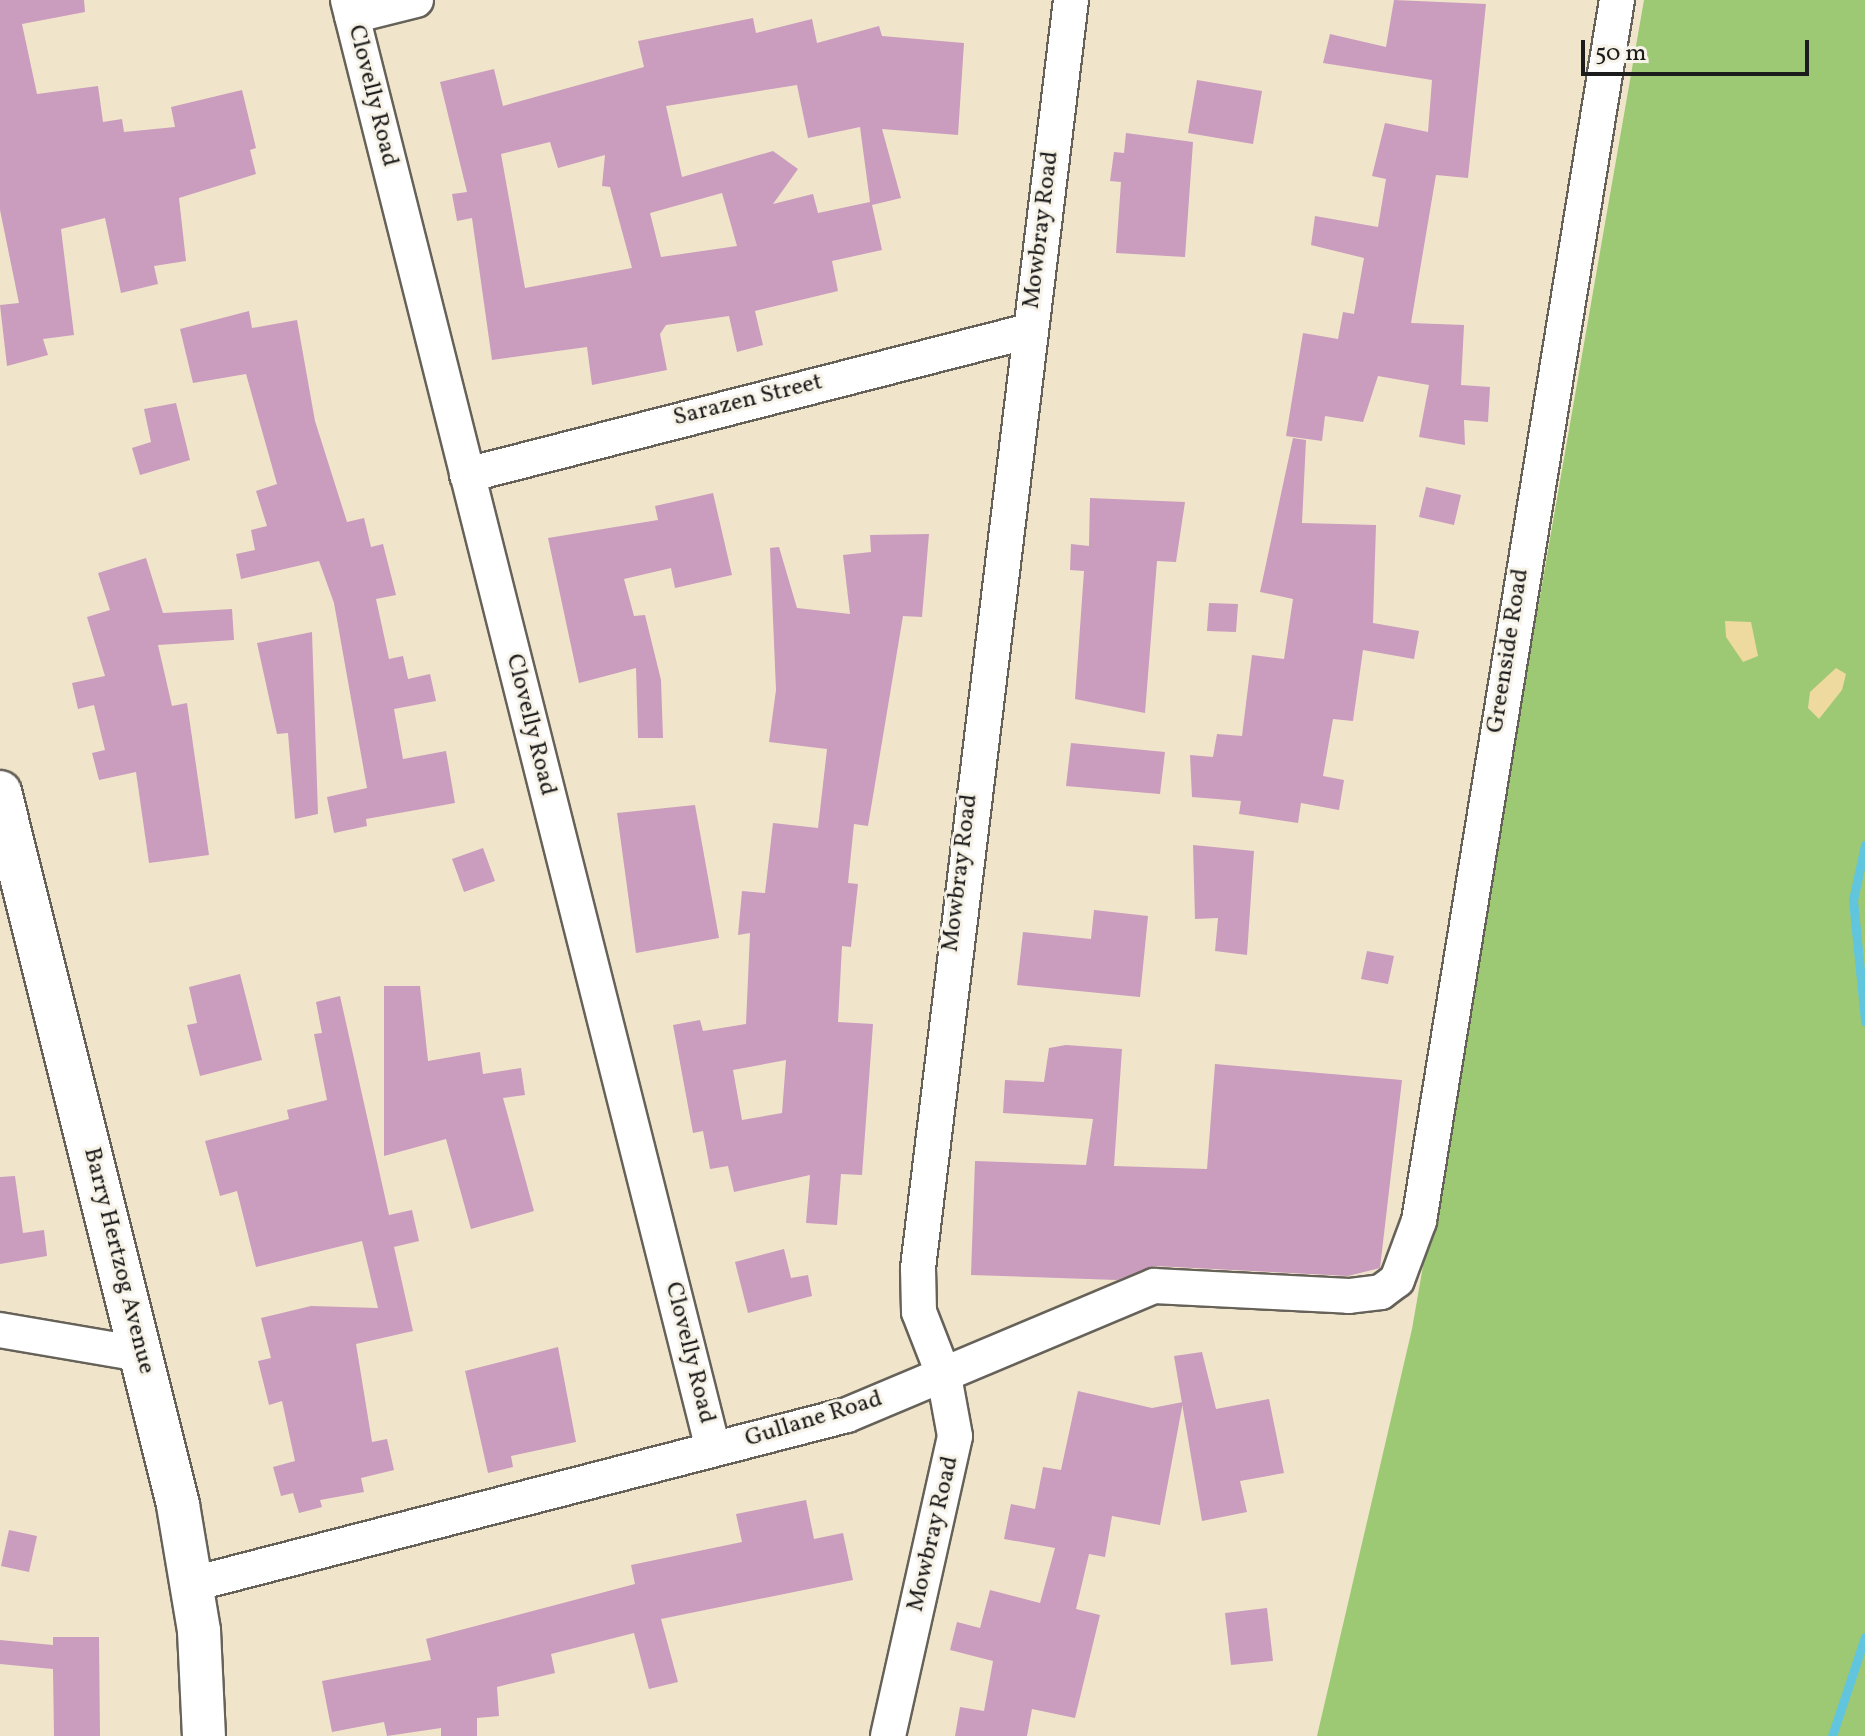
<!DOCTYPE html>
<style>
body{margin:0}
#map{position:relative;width:1865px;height:1736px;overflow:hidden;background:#f0e5cb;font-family:Vollkorn,serif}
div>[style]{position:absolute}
.green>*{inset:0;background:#9dc874}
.sand>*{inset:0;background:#eeda9e}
.stream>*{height:9px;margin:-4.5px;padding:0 4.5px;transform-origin:4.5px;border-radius:4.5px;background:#61c5de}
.building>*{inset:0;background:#ca9cbd}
.roads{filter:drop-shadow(2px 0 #666259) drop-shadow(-2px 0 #666259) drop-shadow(0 2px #666259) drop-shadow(0 -2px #666259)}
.minor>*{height:34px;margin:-17px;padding:0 17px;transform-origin:17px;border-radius:17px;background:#fff}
.major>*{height:42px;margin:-21px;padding:0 21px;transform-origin:21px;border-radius:21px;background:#fff}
span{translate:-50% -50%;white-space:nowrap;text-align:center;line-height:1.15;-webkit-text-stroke:6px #f7f3e8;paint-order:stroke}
.street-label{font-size:24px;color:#1c1c1c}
.scale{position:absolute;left:1581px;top:40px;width:228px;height:36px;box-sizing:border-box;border:4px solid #1c1c1c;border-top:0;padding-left:10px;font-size:24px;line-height:28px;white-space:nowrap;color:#1c1c1c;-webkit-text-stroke:6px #f7f3e8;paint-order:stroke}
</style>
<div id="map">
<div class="green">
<i style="clip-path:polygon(1644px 0,1865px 0,1865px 1736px,1317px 1736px,1412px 1329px)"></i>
</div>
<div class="sand">
<i style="clip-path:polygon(1725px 621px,1751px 622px,1758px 656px,1743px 662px,1726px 637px)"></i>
<i style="clip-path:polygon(1836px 668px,1846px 674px,1842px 690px,1819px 719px,1808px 708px,1810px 692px)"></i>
</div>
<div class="stream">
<i style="left:1865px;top:845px;width:56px;rotate:102.3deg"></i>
<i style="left:1853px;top:900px;width:122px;rotate:84.3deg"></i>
<i style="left:1832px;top:1736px;width:104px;rotate:-71.6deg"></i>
</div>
<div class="building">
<i style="clip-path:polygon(0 0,84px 0,85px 12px,22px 24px,37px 94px,98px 86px,103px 122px,122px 119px,124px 132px,175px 127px,171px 107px,242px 90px,256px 148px,250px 150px,256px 174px,179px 198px,186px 261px,154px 266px,158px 284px,121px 293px,105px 218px,61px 229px,74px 335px,43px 339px,48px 355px,7px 366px,0 305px,19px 303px,0 210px)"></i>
<i style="clip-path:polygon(1394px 0,1486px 4px,1468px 178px,1436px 175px,1411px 323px,1464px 325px,1461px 385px,1490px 387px,1488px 422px,1464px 420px,1465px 445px,1419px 437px,1429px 385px,1378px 376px,1363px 422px,1325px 416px,1322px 441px,1286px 436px,1303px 333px,1338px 339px,1343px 312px,1354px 314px,1364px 258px,1311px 245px,1315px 216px,1378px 227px,1386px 179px,1372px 176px,1385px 123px,1428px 132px,1432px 80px,1323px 63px,1330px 34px,1386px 47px)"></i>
<i style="clip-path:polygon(evenodd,753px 18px,756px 33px,812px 19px,817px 43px,879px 26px,882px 36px,964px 43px,958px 135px,882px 129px,901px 198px,872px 205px,882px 250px,832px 261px,838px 291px,755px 311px,763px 345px,737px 352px,729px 316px,666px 325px,660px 334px,667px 370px,592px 385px,587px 347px,492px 360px,472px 218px,457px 221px,452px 194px,467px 192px,440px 82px,494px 69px,503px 106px,644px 67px,638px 41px,753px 18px,797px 85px,808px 138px,860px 127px,870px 202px,818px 213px,813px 194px,773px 204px,798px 169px,773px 151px,682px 177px,666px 106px,797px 85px,753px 18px,550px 142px,558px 168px,605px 155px,602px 186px,610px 187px,632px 268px,525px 288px,501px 154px,550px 142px,753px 18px,722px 193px,737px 246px,661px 257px,650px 213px,722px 193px)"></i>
<i style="clip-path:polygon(1197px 80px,1262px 91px,1253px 144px,1188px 133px)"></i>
<i style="clip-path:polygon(1126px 133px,1193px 142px,1185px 257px,1116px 253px,1121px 182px,1110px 181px,1114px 152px,1124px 153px)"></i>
<i style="clip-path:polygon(249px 311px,252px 328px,297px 320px,315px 421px,347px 522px,364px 518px,371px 547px,383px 544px,396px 595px,376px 599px,389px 659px,403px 656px,408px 679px,430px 674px,436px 701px,394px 709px,403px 759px,446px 751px,455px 803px,366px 819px,367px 826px,334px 833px,327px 797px,367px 788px,334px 603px,319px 561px,241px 579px,236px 554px,255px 550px,251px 530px,267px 526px,256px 491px,277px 484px,246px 374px,193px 383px,180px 329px)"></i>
<i style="clip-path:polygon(176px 403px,190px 460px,140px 475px,132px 448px,151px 442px,144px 409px)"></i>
<i style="clip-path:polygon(1293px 438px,1306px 440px,1302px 523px,1376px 525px,1373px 623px,1419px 631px,1414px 659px,1363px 650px,1353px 721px,1333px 719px,1323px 776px,1344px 780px,1339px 810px,1301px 803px,1298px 823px,1239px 814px,1241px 801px,1192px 797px,1190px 755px,1213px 757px,1217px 734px,1242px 736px,1252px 655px,1284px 659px,1293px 599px,1260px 592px)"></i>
<i style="clip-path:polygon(1426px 487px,1461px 495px,1454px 525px,1419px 517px)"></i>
<i style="clip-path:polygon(713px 493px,732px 575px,675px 588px,671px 568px,624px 579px,634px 616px,645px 615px,661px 680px,663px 738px,638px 738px,636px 668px,579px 683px,548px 538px,658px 520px,655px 506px)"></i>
<i style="clip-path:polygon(1090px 498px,1185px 502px,1176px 562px,1157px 561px,1145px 713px,1075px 699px,1084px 571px,1070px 570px,1071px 544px,1089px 546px)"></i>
<i style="clip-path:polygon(evenodd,929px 534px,922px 617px,903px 616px,868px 826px,854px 824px,848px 883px,858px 884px,851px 947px,842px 946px,838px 1022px,873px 1024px,862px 1175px,841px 1174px,837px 1225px,806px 1223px,810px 1175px,734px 1192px,728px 1166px,710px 1169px,703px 1131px,693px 1133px,673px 1025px,700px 1020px,703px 1031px,746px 1024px,750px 933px,738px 935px,742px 891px,765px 893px,773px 823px,818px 828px,827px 749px,769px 742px,776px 690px,770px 548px,779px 547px,797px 608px,850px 614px,843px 555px,871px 552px,870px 535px,929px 534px,786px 1060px,782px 1113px,742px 1120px,733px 1070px,786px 1060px)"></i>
<i style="clip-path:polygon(146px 558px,163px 613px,232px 609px,234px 640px,158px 645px,172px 706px,187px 703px,209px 855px,149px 863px,136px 772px,99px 780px,92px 753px,105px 750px,94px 705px,78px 709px,72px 683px,105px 676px,87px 617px,110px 610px,98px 573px)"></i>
<i style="clip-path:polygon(1209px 603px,1238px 604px,1236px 632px,1207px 631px)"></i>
<i style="clip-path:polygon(312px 632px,318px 814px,295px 819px,288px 733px,277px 734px,257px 643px)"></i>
<i style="clip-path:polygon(1071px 743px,1165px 752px,1160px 794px,1066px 786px)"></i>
<i style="clip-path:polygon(695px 805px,719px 938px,636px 953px,617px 813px)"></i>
<i style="clip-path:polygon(1193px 845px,1254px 851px,1247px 955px,1215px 951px,1218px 918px,1195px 919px)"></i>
<i style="clip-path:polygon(483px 848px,495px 881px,464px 892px,452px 859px)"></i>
<i style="clip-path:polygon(1094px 910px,1148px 916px,1140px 997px,1017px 985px,1023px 932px,1091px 939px)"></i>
<i style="clip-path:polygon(1367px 951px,1394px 956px,1388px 984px,1361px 979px)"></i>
<i style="clip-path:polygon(240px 974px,262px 1060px,200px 1076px,187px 1025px,197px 1023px,189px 987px)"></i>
<i style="clip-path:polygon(384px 986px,420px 986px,428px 1061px,480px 1052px,483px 1074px,521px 1068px,525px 1095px,503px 1098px,534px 1211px,471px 1229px,446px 1139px,384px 1156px)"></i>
<i style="clip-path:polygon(340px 996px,389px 1215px,412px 1210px,419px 1241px,394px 1247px,413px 1331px,356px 1344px,372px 1442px,387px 1439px,394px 1470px,361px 1478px,364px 1492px,320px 1500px,322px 1507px,299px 1513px,293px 1493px,281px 1496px,273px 1467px,295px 1461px,282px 1401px,269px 1405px,258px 1361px,271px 1358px,261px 1318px,311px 1306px,378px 1308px,362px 1241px,256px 1267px,237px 1191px,220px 1196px,205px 1141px,289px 1119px,287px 1110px,327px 1100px,314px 1034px,322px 1033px,316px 1002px)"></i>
<i style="clip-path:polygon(1066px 1045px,1122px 1049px,1114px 1166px,1207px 1169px,1215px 1064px,1402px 1080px,1380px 1268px,1348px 1276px,1155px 1266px,1117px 1280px,971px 1275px,975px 1161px,1086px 1165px,1093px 1119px,1003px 1113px,1005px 1080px,1044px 1082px,1049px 1048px)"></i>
<i style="clip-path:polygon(15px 1176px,23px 1233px,44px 1230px,47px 1256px,0 1264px,0 1177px)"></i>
<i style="clip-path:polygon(784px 1249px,791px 1278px,808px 1275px,812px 1296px,748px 1313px,735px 1262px)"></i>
<i style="clip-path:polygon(558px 1347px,576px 1442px,511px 1456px,513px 1467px,488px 1473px,465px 1371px)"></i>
<i style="clip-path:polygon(1202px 1352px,1216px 1409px,1269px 1399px,1284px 1473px,1240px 1481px,1247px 1512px,1202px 1521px,1174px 1356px)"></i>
<i style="clip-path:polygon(1078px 1391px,1152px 1408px,1183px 1402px,1160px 1525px,1112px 1516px,1105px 1557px,1089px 1554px,1076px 1609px,1100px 1615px,1075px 1718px,1032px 1709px,1027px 1736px,955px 1736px,960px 1707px,984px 1711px,993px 1661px,950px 1650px,957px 1622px,980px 1628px,990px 1590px,1040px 1603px,1055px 1548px,1004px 1539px,1011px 1504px,1035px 1509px,1043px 1467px,1061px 1470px)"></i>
<i style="clip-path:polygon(806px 1500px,814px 1539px,843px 1533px,853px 1580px,661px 1619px,678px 1682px,649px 1689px,634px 1633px,551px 1654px,555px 1673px,497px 1687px,499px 1716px,477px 1718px,477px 1736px,441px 1736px,441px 1728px,387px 1736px,384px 1722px,332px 1732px,322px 1681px,431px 1660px,426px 1639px,635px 1584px,631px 1565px,742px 1542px,736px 1514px)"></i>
<i style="clip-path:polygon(9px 1530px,37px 1536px,29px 1572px,1px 1566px)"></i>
<i style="clip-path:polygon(1267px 1608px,1273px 1661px,1231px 1665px,1225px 1613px)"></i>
<i style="clip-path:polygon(53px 1637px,99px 1637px,100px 1736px,54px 1736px,53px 1669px,0 1664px,0 1640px,53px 1645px)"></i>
</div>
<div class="roads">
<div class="minor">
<i style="left:348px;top:0;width:1494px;rotate:75.86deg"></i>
<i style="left:352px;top:16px;width:66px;rotate:-14deg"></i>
<i style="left:467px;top:475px;width:580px;rotate:-14.37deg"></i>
<i style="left:0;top:1330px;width:143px;rotate:9.7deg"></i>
<i style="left:193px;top:1584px;width:675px;rotate:-14.49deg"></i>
<i style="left:847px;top:1415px;width:333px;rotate:-22.8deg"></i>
<i style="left:1154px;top:1286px;width:195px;rotate:2.9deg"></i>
<i style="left:1349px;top:1296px;width:32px;rotate:-7deg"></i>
<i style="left:1381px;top:1292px;width:20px;rotate:-37deg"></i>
<i style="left:1397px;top:1280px;width:63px;rotate:-69.6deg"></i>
<i style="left:1419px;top:1221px;width:1237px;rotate:-80.79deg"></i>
<i style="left:888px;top:1736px;width:307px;rotate:-77.4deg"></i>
<i style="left:955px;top:1436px;width:61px;rotate:-100.4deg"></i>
<i style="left:944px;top:1376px;width:69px;rotate:-111.3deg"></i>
<i style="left:919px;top:1312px;width:44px;rotate:-91.3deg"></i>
<i style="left:918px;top:1268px;width:1277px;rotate:-83.12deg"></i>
</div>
<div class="major">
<i style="left:0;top:792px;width:735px;rotate:75.98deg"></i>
<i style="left:178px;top:1505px;width:128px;rotate:80.5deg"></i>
<i style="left:199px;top:1631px;width:105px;rotate:87.3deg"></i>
</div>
</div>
<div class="street-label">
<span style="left:372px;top:96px;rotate:76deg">Clovelly Road</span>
<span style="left:1042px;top:230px;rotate:-83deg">Mowbray Road</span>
<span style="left:748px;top:401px;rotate:-14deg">Sarazen Street</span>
<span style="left:1509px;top:651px;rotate:-81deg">Greenside Road</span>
<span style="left:530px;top:725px;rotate:76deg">Clovelly Road</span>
<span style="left:961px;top:873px;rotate:-83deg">Mowbray Road</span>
<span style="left:118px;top:1261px;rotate:76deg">Barry Hertzog Avenue</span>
<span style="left:689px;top:1353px;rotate:76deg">Clovelly Road</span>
<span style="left:814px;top:1420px;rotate:-17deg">Gullane Road</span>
<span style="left:934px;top:1534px;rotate:-77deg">Mowbray Road</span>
</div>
<div class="scale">50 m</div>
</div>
